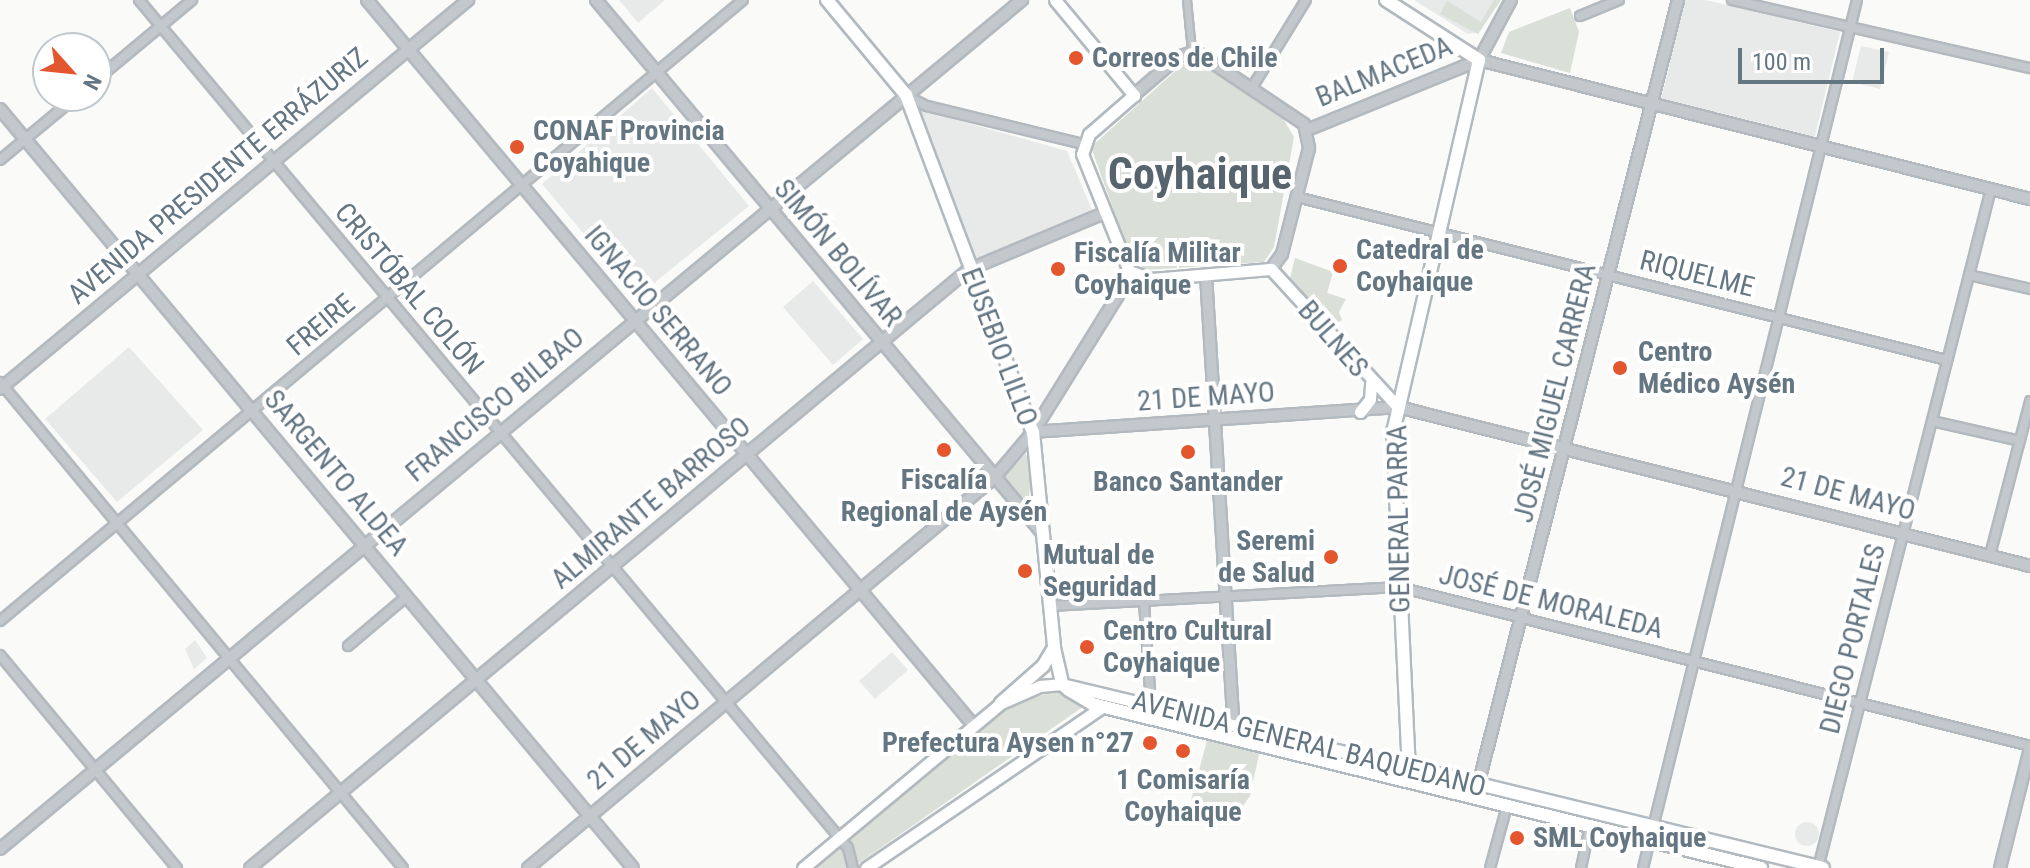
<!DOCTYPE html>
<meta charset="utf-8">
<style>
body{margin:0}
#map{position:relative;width:2030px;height:868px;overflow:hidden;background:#fafaf8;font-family:"Roboto Condensed",sans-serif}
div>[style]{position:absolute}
.built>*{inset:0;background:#e8e9e9}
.round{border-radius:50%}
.green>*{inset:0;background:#dadfd7}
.roads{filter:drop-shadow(2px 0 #b3babf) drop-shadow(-2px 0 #b3babf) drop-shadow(0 2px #b3babf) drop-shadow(0 -2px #b3babf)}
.pedestrian>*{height:6px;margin:-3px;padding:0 3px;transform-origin:3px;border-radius:3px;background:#c3c8cc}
.minor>*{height:8px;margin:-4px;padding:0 4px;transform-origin:4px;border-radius:4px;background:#c3c8cc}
.tertiary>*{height:10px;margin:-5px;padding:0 5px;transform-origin:5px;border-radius:5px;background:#c3c8cc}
.secondary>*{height:11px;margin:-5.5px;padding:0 5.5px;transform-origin:5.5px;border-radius:5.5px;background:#fff}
.primary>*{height:12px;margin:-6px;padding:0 6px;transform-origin:6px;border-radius:6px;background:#fff}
.dots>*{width:22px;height:22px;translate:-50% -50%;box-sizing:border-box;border:4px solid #fff;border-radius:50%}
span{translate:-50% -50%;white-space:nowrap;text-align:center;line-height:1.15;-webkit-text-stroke:8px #fff;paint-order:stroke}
.poi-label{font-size:28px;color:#657683;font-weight:700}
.left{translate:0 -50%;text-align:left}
.right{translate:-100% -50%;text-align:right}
.street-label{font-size:28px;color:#657683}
.town-label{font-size:44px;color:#57646e;font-weight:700}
.north{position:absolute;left:32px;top:32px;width:80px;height:80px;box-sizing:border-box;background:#fff;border:2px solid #c1c8cd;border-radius:50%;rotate:117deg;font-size:22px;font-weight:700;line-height:32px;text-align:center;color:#657683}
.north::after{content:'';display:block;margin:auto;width:28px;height:36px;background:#e4572e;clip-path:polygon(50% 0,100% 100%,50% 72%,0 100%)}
.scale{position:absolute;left:1738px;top:48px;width:146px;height:36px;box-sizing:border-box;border:4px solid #657683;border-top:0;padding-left:10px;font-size:24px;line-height:28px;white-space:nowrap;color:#657683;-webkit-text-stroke:6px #fff;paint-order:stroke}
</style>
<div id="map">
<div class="built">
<i style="clip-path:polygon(619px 0,665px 0,638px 23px)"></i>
<i style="clip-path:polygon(1414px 0,1497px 0,1475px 33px,1468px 34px)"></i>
<i style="clip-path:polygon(1685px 0,1706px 0,1840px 32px,1814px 140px,1661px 100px)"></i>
<i style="clip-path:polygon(1861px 46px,1889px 52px,1880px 89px,1852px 82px)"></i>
<i style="clip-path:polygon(652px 88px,749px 206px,637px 297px,542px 184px)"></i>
<i style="clip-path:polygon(917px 109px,1067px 151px,1093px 212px,969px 261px)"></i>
<i style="clip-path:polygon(813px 281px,863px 339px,833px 365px,783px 307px)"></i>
<i style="clip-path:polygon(129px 347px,203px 430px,117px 502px,45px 419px)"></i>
<i style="clip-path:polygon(195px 640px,207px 658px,194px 669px,185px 649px)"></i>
<i style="clip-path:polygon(892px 652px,908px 670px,875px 699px,859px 681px)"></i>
<i class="round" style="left:1795px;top:822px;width:24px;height:24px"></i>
</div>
<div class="green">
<i style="clip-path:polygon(1494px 0,1501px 0,1478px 34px,1440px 14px,1447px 1px,1481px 22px)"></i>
<i style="clip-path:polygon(1570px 8px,1579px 32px,1570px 73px,1501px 53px,1509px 32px)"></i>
<i style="clip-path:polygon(1198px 61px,1282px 117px,1294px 137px,1274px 247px,1264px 262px,1146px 270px,1131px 259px,1091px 147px,1183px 64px)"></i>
<i style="clip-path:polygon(1295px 258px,1333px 272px,1327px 293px,1346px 299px,1339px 312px,1342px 320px,1332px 326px,1290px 278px)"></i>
<i style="clip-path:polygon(1026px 453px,1031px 478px,1028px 504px,1004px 477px)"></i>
<i style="clip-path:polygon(1057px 690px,1087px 704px,852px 868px,813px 868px,1003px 708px)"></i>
<i style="clip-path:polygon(1209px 733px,1261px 745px,1250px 796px,1241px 809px,1197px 810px,1191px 800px)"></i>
</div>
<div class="roads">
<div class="pedestrian">
<i style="left:1187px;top:0;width:51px;rotate:84.4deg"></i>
</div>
<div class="minor">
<i style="left:139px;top:0;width:1105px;rotate:50.1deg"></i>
<i style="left:848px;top:848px;width:21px;rotate:76deg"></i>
<i style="left:1732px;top:0;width:306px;rotate:12.9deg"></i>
<i style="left:1580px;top:16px;width:42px;rotate:-22.3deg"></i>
<i style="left:96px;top:80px;width:125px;rotate:-39.8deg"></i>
<i style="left:1253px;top:86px;width:101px;rotate:-58.4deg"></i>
<i style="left:907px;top:96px;width:22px;rotate:27deg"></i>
<i style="left:927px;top:106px;width:161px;rotate:13.7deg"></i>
<i style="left:0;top:160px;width:100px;rotate:-39.7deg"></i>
<i style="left:1297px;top:197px;width:670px;rotate:14.08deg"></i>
<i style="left:1969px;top:275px;width:63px;rotate:12.9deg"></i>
<i style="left:0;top:382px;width:631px;rotate:50.33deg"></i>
<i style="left:1932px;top:421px;width:90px;rotate:12.8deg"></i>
<i style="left:1990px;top:555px;width:159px;rotate:-75.4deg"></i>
<i style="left:1144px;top:602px;width:104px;rotate:86.1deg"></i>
<i style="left:1050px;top:606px;width:350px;rotate:-3.1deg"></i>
<i style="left:1399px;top:587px;width:651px;rotate:14.14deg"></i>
<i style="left:0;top:621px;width:968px;rotate:-39.89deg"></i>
<i style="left:348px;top:646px;width:77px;rotate:-40.3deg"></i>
<i style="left:0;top:655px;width:277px;rotate:50.3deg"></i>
<i style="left:1490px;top:868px;width:64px;rotate:-74.7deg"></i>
<i style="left:1581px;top:868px;width:43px;rotate:-77.9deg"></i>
<i style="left:1643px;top:868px;width:894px;rotate:-76.15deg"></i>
<i style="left:1818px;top:868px;width:701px;rotate:-75.71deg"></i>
</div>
<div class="tertiary">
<i style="left:367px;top:0;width:946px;rotate:50.1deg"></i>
<i style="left:596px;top:0;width:696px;rotate:50.07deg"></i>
<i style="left:1479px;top:60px;width:68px;rotate:-61.9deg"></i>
<i style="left:1134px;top:95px;width:58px;rotate:-40.8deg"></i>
<i style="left:1178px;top:57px;width:18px;rotate:-19deg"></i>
<i style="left:1195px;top:51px;width:131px;rotate:33.8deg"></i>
<i style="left:1304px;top:124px;width:25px;rotate:78deg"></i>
<i style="left:1309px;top:148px;width:109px;rotate:104.3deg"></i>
<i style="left:1282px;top:254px;width:19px;rotate:126deg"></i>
<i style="left:0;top:109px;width:988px;rotate:50.17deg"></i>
<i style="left:1307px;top:130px;width:186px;rotate:-22.1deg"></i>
<i style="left:1479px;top:60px;width:568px;rotate:14.16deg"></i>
<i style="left:1206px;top:275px;width:457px;rotate:86.5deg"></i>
<i style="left:0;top:389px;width:609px;rotate:-39.73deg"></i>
<i style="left:1033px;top:432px;width:366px;rotate:-3.9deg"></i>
<i style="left:1398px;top:407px;width:652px;rotate:14.12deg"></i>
<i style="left:1475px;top:797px;width:822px;rotate:-75.71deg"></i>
<i style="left:0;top:849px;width:1329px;rotate:-39.72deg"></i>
<i style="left:250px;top:868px;width:934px;rotate:-39.79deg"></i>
<i style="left:968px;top:270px;width:147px;rotate:-22.7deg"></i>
<i style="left:528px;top:868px;width:608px;rotate:-39.93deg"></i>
<i style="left:994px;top:478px;width:60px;rotate:-49.7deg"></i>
<i style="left:1033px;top:432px;width:187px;rotate:-58.1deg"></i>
<i style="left:2000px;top:868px;width:123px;rotate:-75.9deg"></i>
</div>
<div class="secondary">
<i style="left:1055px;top:0;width:124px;rotate:50.3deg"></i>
<i style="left:1134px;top:95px;width:60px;rotate:139.1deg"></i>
<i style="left:1089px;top:134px;width:21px;rotate:109deg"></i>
<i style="left:1082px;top:154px;width:126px;rotate:68.1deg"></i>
<i style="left:1129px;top:271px;width:23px;rotate:20deg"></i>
<i style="left:1151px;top:279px;width:120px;rotate:-4.8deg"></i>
<i style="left:1271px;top:269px;width:188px;rotate:47.4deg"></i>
<i style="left:1360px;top:412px;width:16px;rotate:-52deg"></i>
<i style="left:1370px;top:399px;width:16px;rotate:-86deg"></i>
<i style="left:803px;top:868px;width:258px;rotate:-39.8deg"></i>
<i style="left:1001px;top:703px;width:43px;rotate:-23.6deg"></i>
<i style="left:1040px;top:686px;width:22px;rotate:-5deg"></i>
<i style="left:1062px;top:684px;width:357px;rotate:13.5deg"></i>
<i style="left:866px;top:868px;width:286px;rotate:-34.3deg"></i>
</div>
<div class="primary">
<i style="left:827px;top:0;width:124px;rotate:50.3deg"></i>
<i style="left:906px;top:95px;width:360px;rotate:69.4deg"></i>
<i style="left:1033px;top:432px;width:217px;rotate:84.4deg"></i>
<i style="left:1054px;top:648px;width:37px;rotate:77deg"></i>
<i style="left:1062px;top:684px;width:9px;rotate:41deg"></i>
<i style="left:1069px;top:690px;width:27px;rotate:31deg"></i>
<i style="left:1092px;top:704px;width:689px;rotate:13.77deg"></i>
<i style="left:1386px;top:0;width:111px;rotate:32.8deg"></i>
<i style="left:1479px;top:60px;width:382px;rotate:103deg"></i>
<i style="left:1393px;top:432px;width:335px;rotate:87.3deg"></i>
<i style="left:1001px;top:703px;width:56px;rotate:-41.4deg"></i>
<i style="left:1043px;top:666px;width:21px;rotate:-59deg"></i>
<i style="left:1409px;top:767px;width:426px;rotate:13.7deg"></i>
</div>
</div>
<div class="dots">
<i style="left:1076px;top:58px;background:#e4572e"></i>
<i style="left:517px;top:147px;background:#e4572e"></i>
<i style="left:1340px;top:266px;background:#e4572e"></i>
<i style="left:1058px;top:269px;background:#e4572e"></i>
<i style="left:1620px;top:368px;background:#e4572e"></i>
<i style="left:944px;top:450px;background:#e4572e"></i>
<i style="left:1188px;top:452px;background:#e4572e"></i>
<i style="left:1331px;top:557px;background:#e4572e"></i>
<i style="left:1025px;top:571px;background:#e4572e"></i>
<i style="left:1087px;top:647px;background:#e4572e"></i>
<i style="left:1150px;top:743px;background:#e4572e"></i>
<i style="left:1183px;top:751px;background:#e4572e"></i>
<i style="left:1517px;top:838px;background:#e4572e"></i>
</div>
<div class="poi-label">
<span class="left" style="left:1092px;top:58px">Correos de Chile</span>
<span class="left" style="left:533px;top:147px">CONAF Provincia<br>Coyahique</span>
<span class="left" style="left:1356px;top:266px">Catedral de<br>Coyhaique</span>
<span class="left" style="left:1074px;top:269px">Fiscalía Militar<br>Coyhaique</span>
<span class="left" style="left:1638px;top:368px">Centro<br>Médico Aysén</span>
<span style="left:944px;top:496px">Fiscalía<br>Regional de Aysén</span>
<span style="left:1188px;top:482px">Banco Santander</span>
<span class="right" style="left:1315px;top:557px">Seremi<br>de Salud</span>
<span class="left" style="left:1043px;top:571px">Mutual de<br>Seguridad</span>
<span class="left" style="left:1103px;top:647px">Centro Cultural<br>Coyhaique</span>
<span class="right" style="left:1134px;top:743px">Prefectura Aysen n°27</span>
<span style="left:1183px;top:796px">1 Comisaría<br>Coyhaique</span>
<span class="left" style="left:1533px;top:838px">SML Coyhaique</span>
</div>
<div class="street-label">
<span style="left:1384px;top:72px;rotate:-22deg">BALMACEDA</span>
<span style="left:218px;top:176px;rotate:-40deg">AVENIDA PRESIDENTE ERRÁZURIZ</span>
<span style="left:838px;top:253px;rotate:50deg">SIMÓN BOLÍVAR</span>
<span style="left:1697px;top:274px;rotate:14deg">RIQUELME</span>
<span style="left:409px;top:289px;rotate:50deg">CRISTÓBAL COLÓN</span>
<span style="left:658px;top:311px;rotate:50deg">IGNACIO SERRANO</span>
<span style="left:321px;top:325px;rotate:-40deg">FREIRE</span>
<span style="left:1333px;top:339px;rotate:49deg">BULNES</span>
<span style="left:999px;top:347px;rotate:69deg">EUSEBIO LILLO</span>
<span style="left:1555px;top:393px;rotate:-76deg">JOSÉ MIGUEL CARRERA</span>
<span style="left:1206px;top:397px;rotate:-4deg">21 DE MAYO</span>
<span style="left:495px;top:405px;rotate:-40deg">FRANCISCO BILBAO</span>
<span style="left:336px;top:473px;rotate:50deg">SARGENTO ALDEA</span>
<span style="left:1848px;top:494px;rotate:15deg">21 DE MAYO</span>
<span style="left:651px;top:503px;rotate:-40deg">ALMIRANTE BARROSO</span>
<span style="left:1399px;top:519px;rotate:-91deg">GENERAL PARRA</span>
<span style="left:1551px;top:602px;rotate:14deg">JOSÉ DE MORALEDA</span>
<span style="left:1853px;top:639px;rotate:-76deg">DIEGO PORTALES</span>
<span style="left:644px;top:740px;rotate:-40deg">21 DE MAYO</span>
<span style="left:1309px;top:744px;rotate:14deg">AVENIDA GENERAL BAQUEDANO</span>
</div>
<div class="town-label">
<span style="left:1200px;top:174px">Coyhaique</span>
</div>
<div class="north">N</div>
<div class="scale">100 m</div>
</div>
